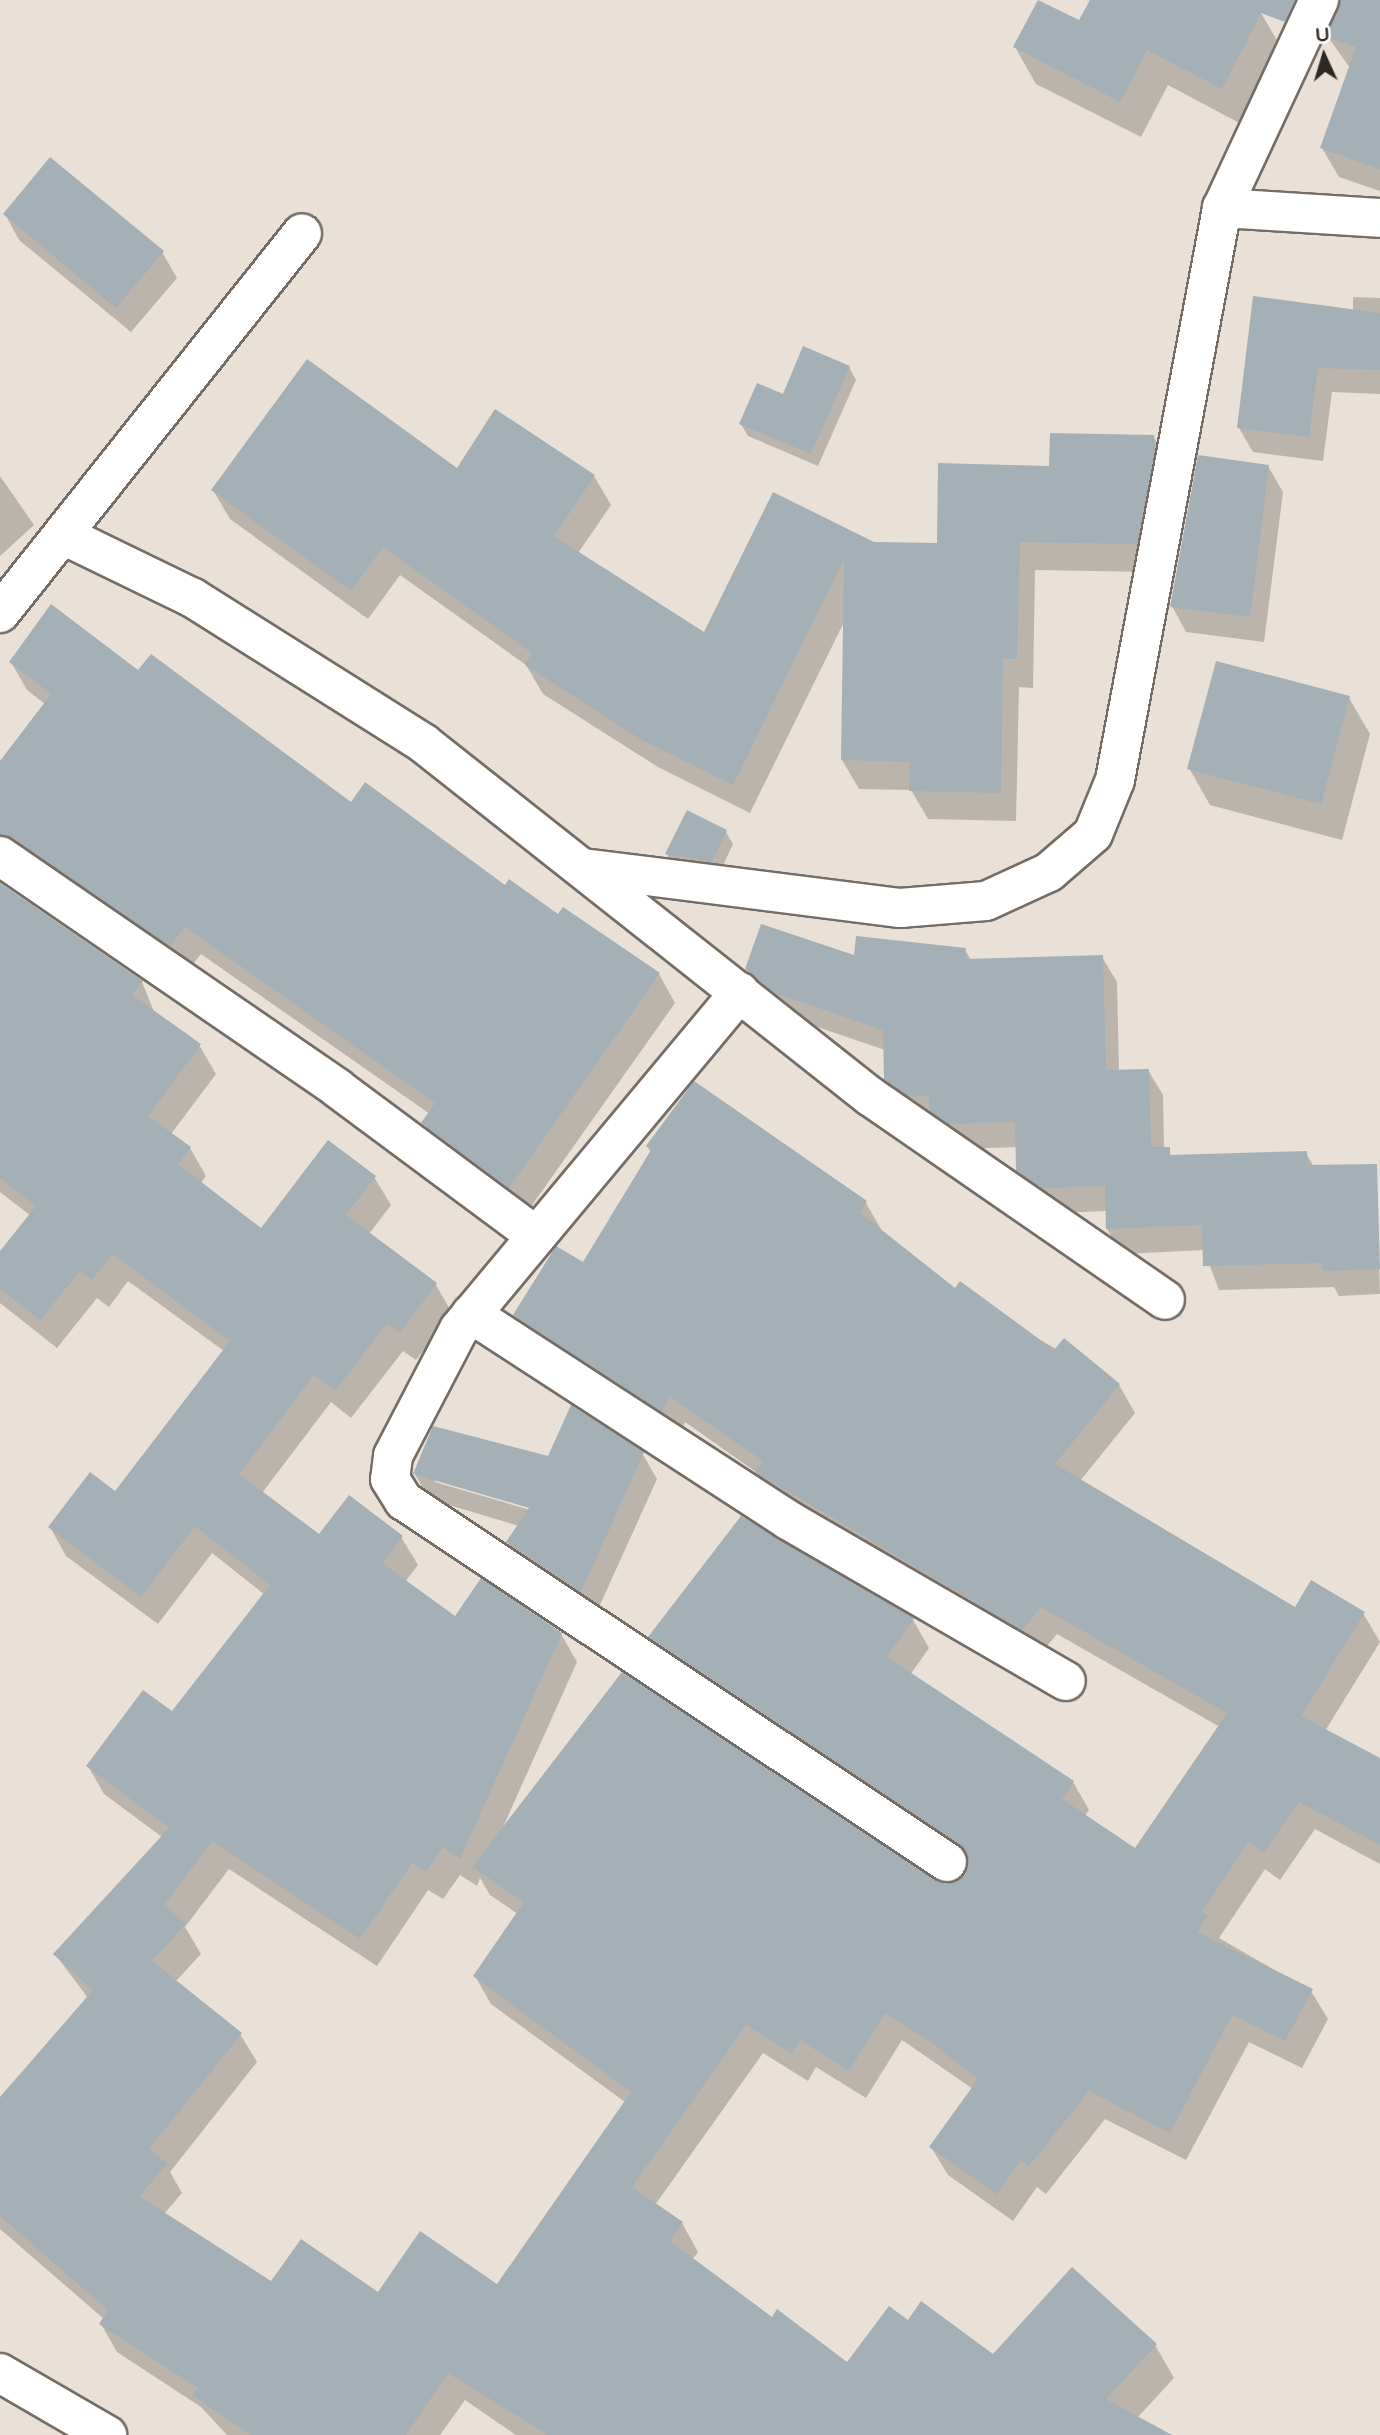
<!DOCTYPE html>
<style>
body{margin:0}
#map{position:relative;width:1380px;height:2435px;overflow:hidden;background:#e9e1d8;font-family:"Varela Round",sans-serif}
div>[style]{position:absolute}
.shadow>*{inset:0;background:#0003}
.building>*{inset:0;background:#a5afb6}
.roads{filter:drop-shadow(2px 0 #756d65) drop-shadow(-2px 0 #756d65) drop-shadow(0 2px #756d65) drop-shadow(0 -2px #756d65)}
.minor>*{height:38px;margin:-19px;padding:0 19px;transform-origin:19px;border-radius:19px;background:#fff}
.tertiary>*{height:38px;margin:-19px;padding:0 19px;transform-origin:19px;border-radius:19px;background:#fff}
span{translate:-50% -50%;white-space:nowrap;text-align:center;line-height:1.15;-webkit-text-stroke:5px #fff;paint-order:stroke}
.north{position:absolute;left:1289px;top:21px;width:70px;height:70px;-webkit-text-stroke:5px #fff;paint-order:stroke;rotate:356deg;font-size:19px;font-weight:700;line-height:28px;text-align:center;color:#2c2925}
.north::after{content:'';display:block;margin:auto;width:24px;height:32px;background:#2c2925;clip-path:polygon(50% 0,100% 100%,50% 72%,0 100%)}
</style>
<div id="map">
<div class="shadow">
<i style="clip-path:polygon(1092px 0,1236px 0,1261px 13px,1282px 49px,1243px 125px,1168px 85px,1141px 137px,1036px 84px,1015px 47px,1080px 23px)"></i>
<i style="clip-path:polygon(1339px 0,1380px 0,1380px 191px,1339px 177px,1322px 148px,1350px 68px,1328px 37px)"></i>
<i style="clip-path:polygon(5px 214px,162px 252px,177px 278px,131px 332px,19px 240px)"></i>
<i style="clip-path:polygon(1353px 297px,1380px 298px,1380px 394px,1332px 392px,1323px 461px,1253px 452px,1239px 428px,1353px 311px)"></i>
<i style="clip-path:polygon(849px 367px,856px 380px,818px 466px,748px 436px,741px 424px)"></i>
<i style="clip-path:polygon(1153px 436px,1170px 465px,1153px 572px,1035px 570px,1033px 688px,1019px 687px,1016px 821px,928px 819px,911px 790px,859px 789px,842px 760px,845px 620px,750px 813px,658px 767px,543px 694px,526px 665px,400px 575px,368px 619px,230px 519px,213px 490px,458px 470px,594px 476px,611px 505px,578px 553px,705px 634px,773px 494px,873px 543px,939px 544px,1051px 468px)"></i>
<i style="clip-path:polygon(1268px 466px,1283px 492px,1264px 642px,1186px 632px,1172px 606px)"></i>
<i style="clip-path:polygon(0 476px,34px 525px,0 556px)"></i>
<i style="clip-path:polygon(11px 662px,139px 673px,352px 804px,659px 974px,675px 1003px,525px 1215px,440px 1152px,424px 1124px,430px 1114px,201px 954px,186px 973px,0 870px,0 764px,45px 704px,27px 690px)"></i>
<i style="clip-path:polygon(1349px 698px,1370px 734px,1342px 840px,1210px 805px,1189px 768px)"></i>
<i style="clip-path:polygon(726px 832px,733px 844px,719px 874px,674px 867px,667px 854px)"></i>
<i style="clip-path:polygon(evenodd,0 885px,142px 982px,155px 1014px,199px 1045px,216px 1074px,171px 1134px,190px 1148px,206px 1176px,200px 1184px,261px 1230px,374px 1177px,391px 1205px,369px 1234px,436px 1285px,452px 1313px,416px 1360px,403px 1351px,351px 1418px,331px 1402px,262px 1493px,319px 1536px,401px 1537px,418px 1565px,405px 1582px,455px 1619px,561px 1634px,577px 1662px,503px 1827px,946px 1886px,966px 1876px,969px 1867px,667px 1665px,650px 1637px,742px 1518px,913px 1620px,929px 1648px,910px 1675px,1073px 1782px,1089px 1810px,1085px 1816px,1136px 1851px,1220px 1727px,1057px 1634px,1038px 1657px,773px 1501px,756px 1472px,685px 1422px,678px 1439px,531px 1343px,515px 1315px,584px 1264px,651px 1153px,648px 1147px,866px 1203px,882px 1231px,955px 1291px,1119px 1385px,1135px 1413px,1080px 1481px,1295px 1610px,1363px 1613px,1380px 1642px,1325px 1731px,1380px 1760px,1380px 1864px,1315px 1829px,1280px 1880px,1265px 1869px,1219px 1938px,1311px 1991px,1328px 2019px,1302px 2068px,1249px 2042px,1186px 2160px,1105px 2119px,1046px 2194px,1037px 2187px,1013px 2221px,948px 2175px,931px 2147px,973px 2089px,902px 2040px,866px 2098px,816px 2067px,808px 2081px,763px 2053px,655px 2205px,682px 2223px,698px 2252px,692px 2260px,892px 2435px,516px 2435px,465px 2400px,440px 2435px,227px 2435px,201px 2407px,117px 2352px,101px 2324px,104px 2319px,0 2229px,0 2100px,88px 1998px,55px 1954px,162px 1837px,104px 1794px,88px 1766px,172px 1714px,265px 1595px,212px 1553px,158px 1624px,66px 1556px,50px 1527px,116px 1494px,224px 1351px,128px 1281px,109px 1307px,97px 1298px,57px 1348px,0 1303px,0 1254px,31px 1216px,0 1192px,0 885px,229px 1869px,377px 1966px,428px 1890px,443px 1899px,460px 1875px,477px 1886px,480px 1878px,490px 1895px,518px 1914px,475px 1976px,491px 2004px,625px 2102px,497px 2286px,379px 2295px,272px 2284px,164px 2214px,182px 2193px,170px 2172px,257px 2062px,240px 2034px,175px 1982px,201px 1954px,185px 1927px,229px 1869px)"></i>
<i style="clip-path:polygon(965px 950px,971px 960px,1102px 957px,1117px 982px,1119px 1071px,1148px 1070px,1163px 1095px,1164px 1149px,1173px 1157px,1306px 1153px,1314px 1167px,1376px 1166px,1380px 1294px,1339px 1296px,1334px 1287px,1219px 1290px,1204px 1250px,1122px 1254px,1107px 1229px,1107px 1211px,1057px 1213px,1033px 1196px,1018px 1170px,1017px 1147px,964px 1149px,901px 1105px,886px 1079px,885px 1050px,791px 1018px,761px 994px,747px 969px)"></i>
<i style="clip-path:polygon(evenodd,642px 1453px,657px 1479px,595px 1616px,523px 1568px,508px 1542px,519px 1526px,429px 1499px,415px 1474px,642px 1453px,435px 1479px,538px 1509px,537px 1512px,435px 1482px,435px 1479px)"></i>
<i style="clip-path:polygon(1155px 2345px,1174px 2378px,1137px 2418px,1169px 2435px,931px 2435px,993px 2356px)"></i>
</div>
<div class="building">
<i style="clip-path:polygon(1038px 0,1079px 20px,1090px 0,1295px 0,1285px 22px,1261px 13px,1222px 89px,1147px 50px,1120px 102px,1013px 47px)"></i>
<i style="clip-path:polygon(1341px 0,1380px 0,1380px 169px,1320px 148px,1356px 47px,1326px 37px)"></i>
<i style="clip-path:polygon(50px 157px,164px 251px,116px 308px,3px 214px)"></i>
<i style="clip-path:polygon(1253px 296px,1380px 313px,1380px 370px,1318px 368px,1309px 437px,1237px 428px)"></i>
<i style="clip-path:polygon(803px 346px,850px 366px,811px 454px,739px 424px,757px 383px,783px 394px)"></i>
<i style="clip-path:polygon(307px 359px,457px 468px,495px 409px,595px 475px,554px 536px,704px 632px,773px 492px,874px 542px,937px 543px,938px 463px,1049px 466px,1050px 433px,1154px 435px,1155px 450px,1137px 544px,1020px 542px,1017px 659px,1003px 659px,1001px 793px,909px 791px,910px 762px,841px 760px,844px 559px,733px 785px,640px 739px,525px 665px,532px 653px,383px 547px,351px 591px,211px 490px)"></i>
<i style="clip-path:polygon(1198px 455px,1269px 465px,1250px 617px,1170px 607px)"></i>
<i style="clip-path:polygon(51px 604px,138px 670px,151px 654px,351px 802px,365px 782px,505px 885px,509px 879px,558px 914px,563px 907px,660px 973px,509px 1188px,421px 1123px,435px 1103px,185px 927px,170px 946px,0 834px,0 761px,51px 694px,9px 662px)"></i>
<i style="clip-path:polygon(1216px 661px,1350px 696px,1321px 804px,1187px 769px)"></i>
<i style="clip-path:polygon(687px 810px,727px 830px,712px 862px,665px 854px)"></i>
<i style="clip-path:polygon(0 883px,143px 981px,132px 995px,201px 1044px,148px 1116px,191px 1147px,178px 1164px,261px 1228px,328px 1140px,376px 1176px,346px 1215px,437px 1283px,400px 1333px,387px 1323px,335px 1391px,314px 1375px,239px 1474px,319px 1534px,349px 1495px,403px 1536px,382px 1563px,455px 1616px,481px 1578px,562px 1633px,460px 1859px,443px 1847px,426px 1872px,412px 1863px,360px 1939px,212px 1841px,164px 1905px,186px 1924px,152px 1961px,242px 2033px,149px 2149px,167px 2164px,139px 2196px,271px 2281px,301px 2239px,378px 2292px,420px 2231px,497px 2284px,631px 2092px,473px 1976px,524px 1902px,472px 1867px,622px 1672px,935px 1880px,946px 1884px,965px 1875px,969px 1863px,959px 1844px,648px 1637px,741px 1516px,914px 1618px,887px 1657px,1074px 1781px,1062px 1799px,1135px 1848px,1227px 1713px,1041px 1607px,1022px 1630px,755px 1472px,763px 1461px,669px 1396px,662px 1412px,513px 1315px,556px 1246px,583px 1262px,651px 1150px,646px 1146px,694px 1081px,867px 1201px,859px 1212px,955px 1288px,960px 1281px,1054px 1350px,1064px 1338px,1120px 1384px,1055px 1464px,1295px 1607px,1311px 1580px,1365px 1612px,1301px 1716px,1380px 1758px,1380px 1845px,1299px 1802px,1264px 1853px,1248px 1842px,1202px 1912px,1208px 1916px,1197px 1932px,1313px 1989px,1285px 2041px,1232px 2015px,1170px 2133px,1089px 2091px,1029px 2166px,1021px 2160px,997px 2194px,929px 2147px,978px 2079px,931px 2042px,885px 2013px,849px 2071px,800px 2040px,791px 2053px,746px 2025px,632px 2187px,683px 2222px,670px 2241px,772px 2317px,777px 2309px,847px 2362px,889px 2306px,908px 2320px,921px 2301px,993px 2354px,1072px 2267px,1157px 2344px,1106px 2399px,1172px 2435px,548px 2435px,448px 2373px,406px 2435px,251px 2435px,192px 2395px,198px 2388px,99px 2324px,108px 2310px,0 2216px,0 2097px,93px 1990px,53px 1954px,169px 1828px,86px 1766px,143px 1690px,172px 1711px,270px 1585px,195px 1526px,141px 1597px,48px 1527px,90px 1472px,115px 1491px,230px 1341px,112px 1254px,92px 1280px,80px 1271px,40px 1320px,0 1289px,0 1251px,36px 1206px,0 1178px)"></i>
<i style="clip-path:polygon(761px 924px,854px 955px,856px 936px,966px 948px,965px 959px,1103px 955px,1106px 1070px,1149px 1069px,1151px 1147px,1170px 1147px,1170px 1155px,1307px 1151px,1308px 1165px,1377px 1164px,1380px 1269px,1323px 1271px,1323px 1263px,1203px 1266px,1202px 1225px,1106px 1229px,1105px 1186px,1042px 1188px,1016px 1171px,1015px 1122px,949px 1124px,930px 1111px,929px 1096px,909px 1097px,884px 1080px,883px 1030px,775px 993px,745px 969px)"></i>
<i style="clip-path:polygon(571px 1405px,644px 1452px,581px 1592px,506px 1542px,529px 1508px,413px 1474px,433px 1426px,548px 1456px)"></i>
</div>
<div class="roads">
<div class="minor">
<i style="left:1222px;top:208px;width:158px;rotate:3.6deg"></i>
<i style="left:63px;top:535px;width:144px;rotate:25.9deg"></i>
<i style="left:193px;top:598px;width:272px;rotate:32.2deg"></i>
<i style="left:423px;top:743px;width:571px;rotate:38.32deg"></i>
<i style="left:871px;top:1097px;width:357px;rotate:34.6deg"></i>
<i style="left:0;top:613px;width:485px;rotate:-51.5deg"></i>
<i style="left:0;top:856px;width:409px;rotate:34.5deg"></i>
<i style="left:337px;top:1088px;width:247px;rotate:36.6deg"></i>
<i style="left:583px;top:868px;width:320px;rotate:7.2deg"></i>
<i style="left:900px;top:908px;width:86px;rotate:-4.7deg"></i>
<i style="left:986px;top:901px;width:69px;rotate:-24.7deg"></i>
<i style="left:1049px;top:872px;width:58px;rotate:-40.8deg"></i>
<i style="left:1093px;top:834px;width:58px;rotate:-67.8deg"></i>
<i style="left:1115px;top:780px;width:582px;rotate:-79.4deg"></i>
<i style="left:1222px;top:208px;width:230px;rotate:-65deg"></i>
<i style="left:740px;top:992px;width:439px;rotate:129.8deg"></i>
<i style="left:459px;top:1329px;width:143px;rotate:117.5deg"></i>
<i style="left:393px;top:1456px;width:23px;rotate:97deg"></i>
<i style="left:390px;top:1479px;width:26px;rotate:58deg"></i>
<i style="left:404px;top:1501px;width:652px;rotate:33.62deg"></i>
<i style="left:471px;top:1314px;width:378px;rotate:33deg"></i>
<i style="left:788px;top:1520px;width:321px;rotate:30.1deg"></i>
</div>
<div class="tertiary">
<i style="left:0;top:2373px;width:124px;rotate:30.1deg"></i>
</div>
</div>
<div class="north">U</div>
</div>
